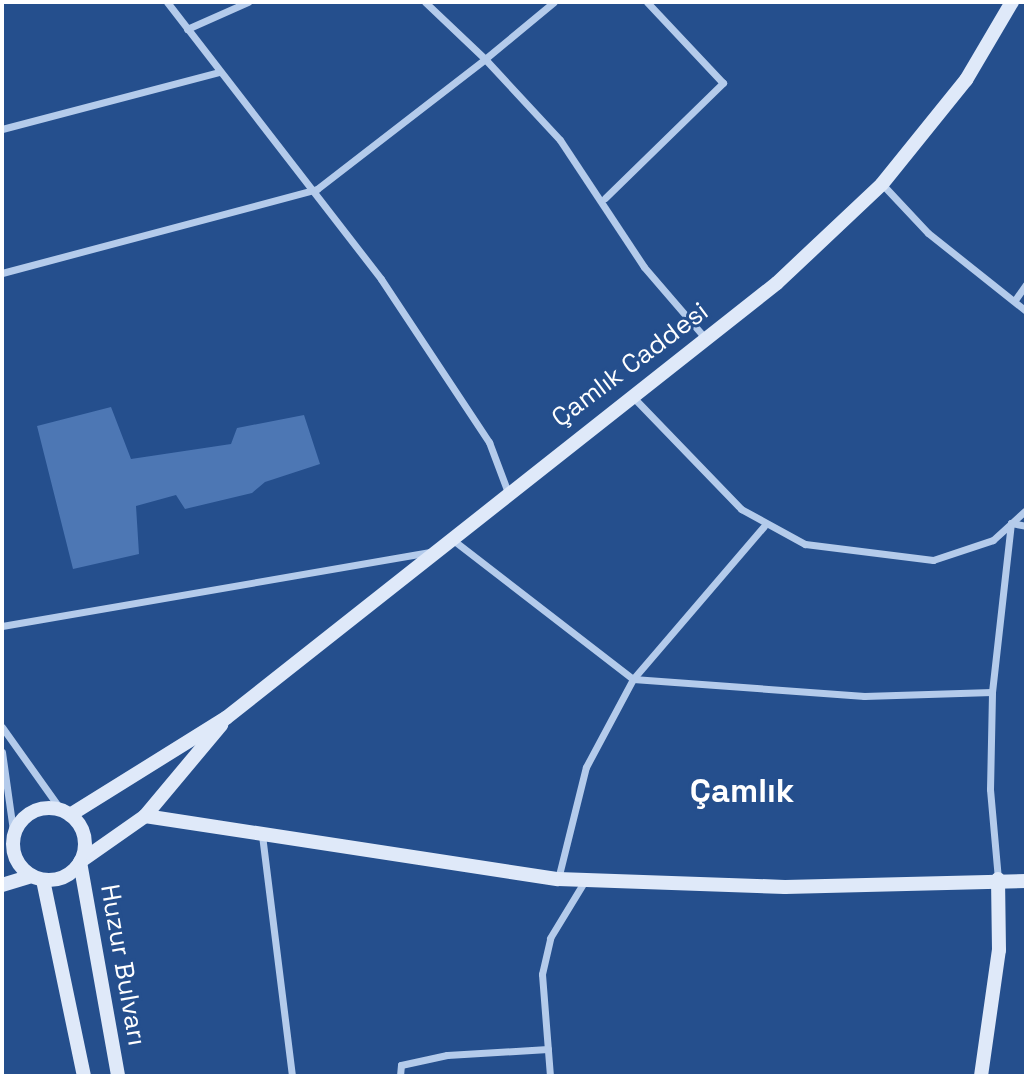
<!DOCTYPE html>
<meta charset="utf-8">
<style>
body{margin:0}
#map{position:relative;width:1028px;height:1078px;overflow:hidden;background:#254f8d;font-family:"Space Grotesk",sans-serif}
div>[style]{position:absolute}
.building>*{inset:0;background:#4d77b4}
.street>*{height:7px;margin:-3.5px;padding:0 3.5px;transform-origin:3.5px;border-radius:3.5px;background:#b4cbeb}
.secondary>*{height:14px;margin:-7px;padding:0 7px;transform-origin:7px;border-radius:7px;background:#dfe9f9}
.secondary>.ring{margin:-7px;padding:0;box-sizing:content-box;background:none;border:14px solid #dfe9f9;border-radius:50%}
span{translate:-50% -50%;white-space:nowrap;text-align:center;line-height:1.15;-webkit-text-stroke:6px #254f8d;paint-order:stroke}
.street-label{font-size:26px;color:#fff}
.district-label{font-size:33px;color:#fff;font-weight:700}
.frame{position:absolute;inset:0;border:4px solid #fff;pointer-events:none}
</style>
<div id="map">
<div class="building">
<i style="clip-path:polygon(111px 407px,131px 459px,231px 444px,237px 428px,304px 415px,320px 464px,265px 482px,252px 493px,185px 509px,176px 495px,136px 506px,139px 554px,73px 569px,37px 426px)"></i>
</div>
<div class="street">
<i style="left:167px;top:2px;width:350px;rotate:52.3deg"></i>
<i style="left:381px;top:279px;width:196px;rotate:56.5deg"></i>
<i style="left:489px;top:442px;width:51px;rotate:69.4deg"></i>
<i style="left:425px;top:2px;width:83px;rotate:43.5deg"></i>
<i style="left:485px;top:59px;width:89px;rotate:-39.6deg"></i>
<i style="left:187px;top:29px;width:67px;rotate:-23.9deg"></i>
<i style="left:2px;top:129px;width:224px;rotate:-14.7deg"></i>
<i style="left:882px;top:184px;width:67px;rotate:46.8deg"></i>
<i style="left:928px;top:233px;width:125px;rotate:38.5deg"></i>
<i style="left:605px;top:198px;width:165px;rotate:-44.3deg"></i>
<i style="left:723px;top:83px;width:111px;rotate:-133.2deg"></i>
<i style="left:2px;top:273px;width:326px;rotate:-14.9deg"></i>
<i style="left:317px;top:189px;width:212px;rotate:-37.7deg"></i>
<i style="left:485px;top:59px;width:110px;rotate:47.2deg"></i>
<i style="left:560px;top:140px;width:152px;rotate:56.5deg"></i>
<i style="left:644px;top:267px;width:94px;rotate:49.3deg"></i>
<i style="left:1015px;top:300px;width:19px;rotate:-55deg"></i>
<i style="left:632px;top:396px;width:157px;rotate:46deg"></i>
<i style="left:741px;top:509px;width:73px;rotate:28.7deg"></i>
<i style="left:805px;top:544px;width:129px;rotate:7.1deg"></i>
<i style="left:933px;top:560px;width:63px;rotate:-18.4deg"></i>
<i style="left:993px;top:540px;width:45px;rotate:-42.3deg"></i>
<i style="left:453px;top:540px;width:227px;rotate:37.7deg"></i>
<i style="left:633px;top:679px;width:232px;rotate:4.2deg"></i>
<i style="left:864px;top:696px;width:128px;rotate:-1.8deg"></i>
<i style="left:2px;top:626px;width:433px;rotate:-9.8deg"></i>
<i style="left:2px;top:727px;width:102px;rotate:54.6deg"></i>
<i style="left:2px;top:752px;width:86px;rotate:82deg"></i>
<i style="left:262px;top:835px;width:243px;rotate:82.9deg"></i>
<i style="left:558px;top:879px;width:115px;rotate:-76deg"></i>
<i style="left:586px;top:767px;width:100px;rotate:-61.9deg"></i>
<i style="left:633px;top:679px;width:201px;rotate:-49.4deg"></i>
<i style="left:998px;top:879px;width:90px;rotate:-95.1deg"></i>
<i style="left:990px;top:789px;width:97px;rotate:-88.8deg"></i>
<i style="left:992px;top:692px;width:170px;rotate:-83.6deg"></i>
<i style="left:1011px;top:523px;width:15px;rotate:11deg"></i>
<i style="left:400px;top:1076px;width:11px;rotate:-85deg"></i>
<i style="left:401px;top:1065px;width:47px;rotate:-12.3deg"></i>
<i style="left:447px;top:1055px;width:101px;rotate:-3.4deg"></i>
<i style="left:550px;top:1076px;width:102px;rotate:-94.5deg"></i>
<i style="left:542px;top:974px;width:37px;rotate:-77deg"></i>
<i style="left:550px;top:938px;width:66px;rotate:-58.7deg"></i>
</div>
<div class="secondary">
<i class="ring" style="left:13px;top:808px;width:58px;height:58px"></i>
<i style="left:70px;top:815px;width:184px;rotate:-31.9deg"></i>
<i style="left:226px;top:718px;width:702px;rotate:-38.29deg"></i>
<i style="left:777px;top:283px;width:144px;rotate:-43.3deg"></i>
<i style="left:882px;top:184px;width:134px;rotate:-51.1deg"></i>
<i style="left:966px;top:80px;width:91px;rotate:-59.5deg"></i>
<i style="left:145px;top:816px;width:418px;rotate:8.7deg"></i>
<i style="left:558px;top:879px;width:227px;rotate:2deg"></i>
<i style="left:785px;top:887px;width:241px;rotate:-1.4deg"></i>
<i style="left:81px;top:861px;width:78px;rotate:-35.1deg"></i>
<i style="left:145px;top:816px;width:119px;rotate:-50.1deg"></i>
<i style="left:80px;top:862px;width:217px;rotate:79.9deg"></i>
<i style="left:43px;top:880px;width:200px;rotate:78.2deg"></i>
<i style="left:2px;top:885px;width:31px;rotate:-17deg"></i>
<i style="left:981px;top:1076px;width:127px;rotate:-81.9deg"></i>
<i style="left:999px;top:950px;width:71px;rotate:-90.8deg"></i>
</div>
<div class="street-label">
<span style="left:630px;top:365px;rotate:-37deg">Çamlık Caddesi</span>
<span style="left:123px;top:965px;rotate:80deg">Huzur Bulvarı</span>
</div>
<div class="district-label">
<span style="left:742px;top:792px">Çamlık</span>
</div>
<div class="frame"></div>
</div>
